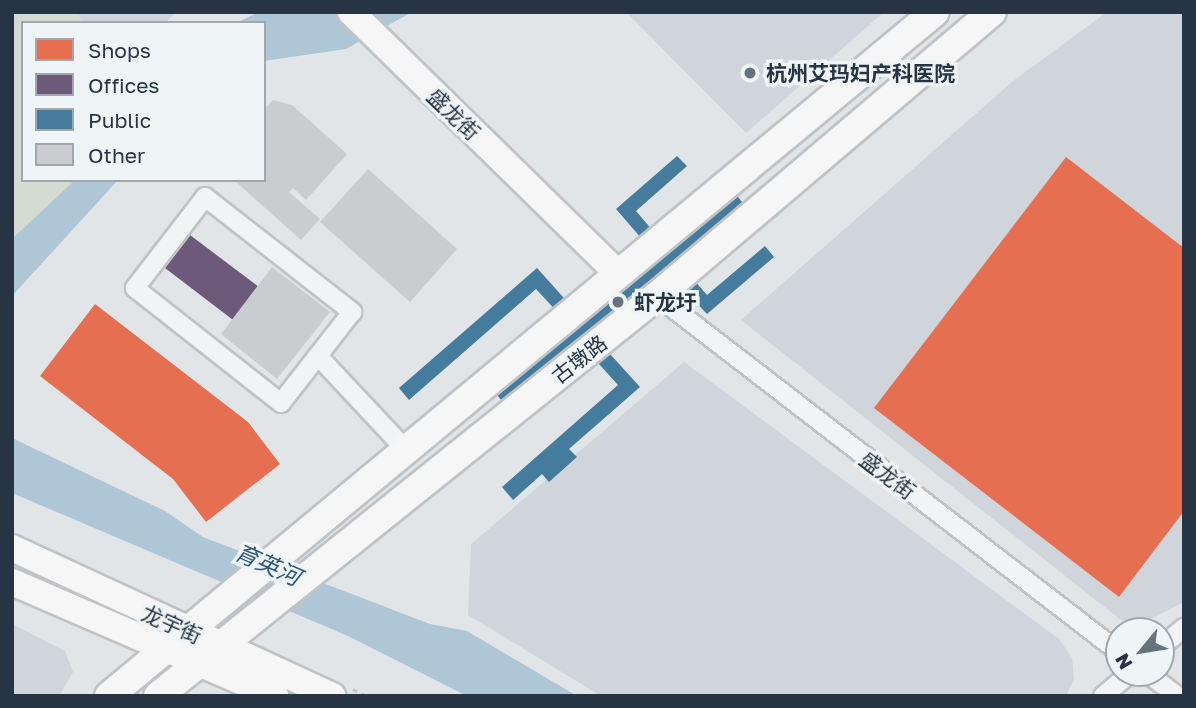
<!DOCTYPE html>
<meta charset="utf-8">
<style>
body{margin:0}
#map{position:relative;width:1196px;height:708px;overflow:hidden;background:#e2e5e8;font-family:"Golos Text","Noto Sans SC",sans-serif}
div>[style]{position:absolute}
.built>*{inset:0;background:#cfd5db}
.green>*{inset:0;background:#d4dcd2}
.water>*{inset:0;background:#aec6d5}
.shops>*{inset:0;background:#e76f51}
.offices>*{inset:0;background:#6d597a}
.public>*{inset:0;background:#457b9d}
.building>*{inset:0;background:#cacdd0}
.path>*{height:2.5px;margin-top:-1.25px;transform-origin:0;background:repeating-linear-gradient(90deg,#c1c4c8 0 5px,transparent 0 10px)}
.roads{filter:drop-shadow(2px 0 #c0c3c6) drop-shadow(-2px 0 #c0c3c6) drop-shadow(0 2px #c0c3c6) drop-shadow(0 -2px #c0c3c6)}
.street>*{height:18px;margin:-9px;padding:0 9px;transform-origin:9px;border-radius:9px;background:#f2f3f4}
.secondary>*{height:26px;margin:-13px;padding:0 13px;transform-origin:13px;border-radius:13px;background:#f6f6f7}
.primary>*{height:28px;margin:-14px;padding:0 14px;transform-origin:14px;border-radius:14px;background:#f6f6f7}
.dots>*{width:19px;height:19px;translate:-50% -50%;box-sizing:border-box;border:4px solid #eff4f7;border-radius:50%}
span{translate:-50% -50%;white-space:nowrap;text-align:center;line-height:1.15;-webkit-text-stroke:7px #eff4f7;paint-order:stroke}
.poi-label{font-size:21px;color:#273443;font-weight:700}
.left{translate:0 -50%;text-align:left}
.street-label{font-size:21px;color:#273443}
.water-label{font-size:23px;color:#2d597a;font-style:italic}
.frame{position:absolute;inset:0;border:14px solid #273443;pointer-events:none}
.legend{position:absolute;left:21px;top:21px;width:245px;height:161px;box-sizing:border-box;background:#eff4f7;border:2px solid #9fa7af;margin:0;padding:9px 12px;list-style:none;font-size:21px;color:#273443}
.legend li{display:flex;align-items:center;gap:14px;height:35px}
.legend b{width:35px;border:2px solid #9fa7af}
.north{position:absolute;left:1105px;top:617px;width:70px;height:70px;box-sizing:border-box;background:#eff4f7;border:2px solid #9fa7af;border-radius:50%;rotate:240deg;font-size:19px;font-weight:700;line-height:28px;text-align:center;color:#273443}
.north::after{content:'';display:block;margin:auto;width:24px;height:32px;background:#68727d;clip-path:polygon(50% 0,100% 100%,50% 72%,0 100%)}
</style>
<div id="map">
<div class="built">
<i style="clip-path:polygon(74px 12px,176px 12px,165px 23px,85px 23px)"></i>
<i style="clip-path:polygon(626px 12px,884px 12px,746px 133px)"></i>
<i style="clip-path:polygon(1107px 12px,1184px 12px,1184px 602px,1141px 624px,1121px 620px,741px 320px,1013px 81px)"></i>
<i style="clip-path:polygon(684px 362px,1059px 639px,1072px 658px,1074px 679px,1066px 696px,601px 696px,468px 615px,471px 544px)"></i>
<i style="clip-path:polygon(12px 624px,65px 651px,73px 672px,59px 696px,12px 696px)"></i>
</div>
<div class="green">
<i style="clip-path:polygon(12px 12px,74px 12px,85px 23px,23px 23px,23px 180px,88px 180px,12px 253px)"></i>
</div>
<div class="water">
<i style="clip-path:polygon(259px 12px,412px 12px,346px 49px,264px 61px,264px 23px,236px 23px)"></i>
<i style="clip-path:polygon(75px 180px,118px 180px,12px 296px,12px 239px)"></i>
<i style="clip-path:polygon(12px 438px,165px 511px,203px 537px,430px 624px,467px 631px,577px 696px,467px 696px,348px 636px,12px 493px)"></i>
</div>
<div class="shops">
<i style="clip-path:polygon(1066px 157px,1184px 248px,1184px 511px,1119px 597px,874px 408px)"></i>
<i style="clip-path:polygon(95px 304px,248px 422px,280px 464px,206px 522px,173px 479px,40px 376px)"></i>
</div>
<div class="offices">
<i style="clip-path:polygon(190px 235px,296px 315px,271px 349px,165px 268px)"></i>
</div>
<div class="public">
<i style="clip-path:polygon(677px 156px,687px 166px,636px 211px,659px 238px,726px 182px,754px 217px,686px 271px,707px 295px,765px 246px,774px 257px,707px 314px,676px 281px,600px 343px,640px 387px,569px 449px,577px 457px,549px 482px,542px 474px,513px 500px,502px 487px,618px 385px,589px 353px,514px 416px,485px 380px,561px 316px,536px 289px,409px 400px,399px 388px,537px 268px,572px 307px,648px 246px,616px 209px)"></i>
</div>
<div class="building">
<i style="clip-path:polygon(273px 100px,292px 105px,347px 154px,306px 200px,293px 188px,289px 192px,320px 219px,301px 240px,234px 180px,264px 180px,264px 110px)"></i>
<i style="clip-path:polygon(368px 169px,457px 249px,410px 302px,320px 222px)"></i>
<i style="clip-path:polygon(272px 267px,330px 312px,277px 379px,221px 334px)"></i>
</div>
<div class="path">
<i style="left:353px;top:689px;width:15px;rotate:28deg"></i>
</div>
<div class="roads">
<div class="street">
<i style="left:205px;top:197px;width:187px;rotate:38deg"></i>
<i style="left:352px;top:312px;width:115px;rotate:128deg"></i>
<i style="left:281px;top:403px;width:186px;rotate:-141.8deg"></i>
<i style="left:135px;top:288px;width:115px;rotate:-52.4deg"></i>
<i style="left:657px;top:296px;width:583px;rotate:37.62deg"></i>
<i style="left:318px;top:356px;width:129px;rotate:46.9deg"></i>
<i style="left:1161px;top:647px;width:30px;rotate:-40deg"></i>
<i style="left:1147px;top:673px;width:38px;rotate:37deg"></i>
<i style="left:1103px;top:696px;width:35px;rotate:-40deg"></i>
</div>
<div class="secondary">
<i style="left:351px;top:12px;width:375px;rotate:44.4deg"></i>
<i style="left:12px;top:548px;width:353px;rotate:24.8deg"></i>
<i style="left:12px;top:582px;width:287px;rotate:23.4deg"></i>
</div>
<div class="primary">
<i style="left:109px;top:696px;width:1072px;rotate:-39.63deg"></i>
<i style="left:158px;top:696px;width:640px;rotate:-38.72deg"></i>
<i style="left:657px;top:296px;width:439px;rotate:-40.3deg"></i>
</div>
</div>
<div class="dots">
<i style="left:750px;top:73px;background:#68727d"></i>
<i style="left:618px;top:302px;background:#68727d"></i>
</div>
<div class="poi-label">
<span class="left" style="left:766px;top:73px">杭州艾玛妇产科医院</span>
<span class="left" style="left:634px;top:302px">虾龙圩</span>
</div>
<div class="street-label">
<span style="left:454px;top:114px;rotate:44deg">盛龙街</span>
<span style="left:579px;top:359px;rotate:-38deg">古墩路</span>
<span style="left:888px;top:475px;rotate:37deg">盛龙街</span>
<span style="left:172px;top:624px;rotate:24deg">龙宇街</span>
</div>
<div class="water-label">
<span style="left:268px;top:564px;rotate:24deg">育英河</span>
</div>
<div class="frame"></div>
<ul class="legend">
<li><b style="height:19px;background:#e76f51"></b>Shops</li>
<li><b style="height:19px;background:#6d597a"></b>Offices</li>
<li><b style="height:19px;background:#457b9d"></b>Public</li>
<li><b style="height:19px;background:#cacdd0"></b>Other</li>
</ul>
<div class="north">N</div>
</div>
